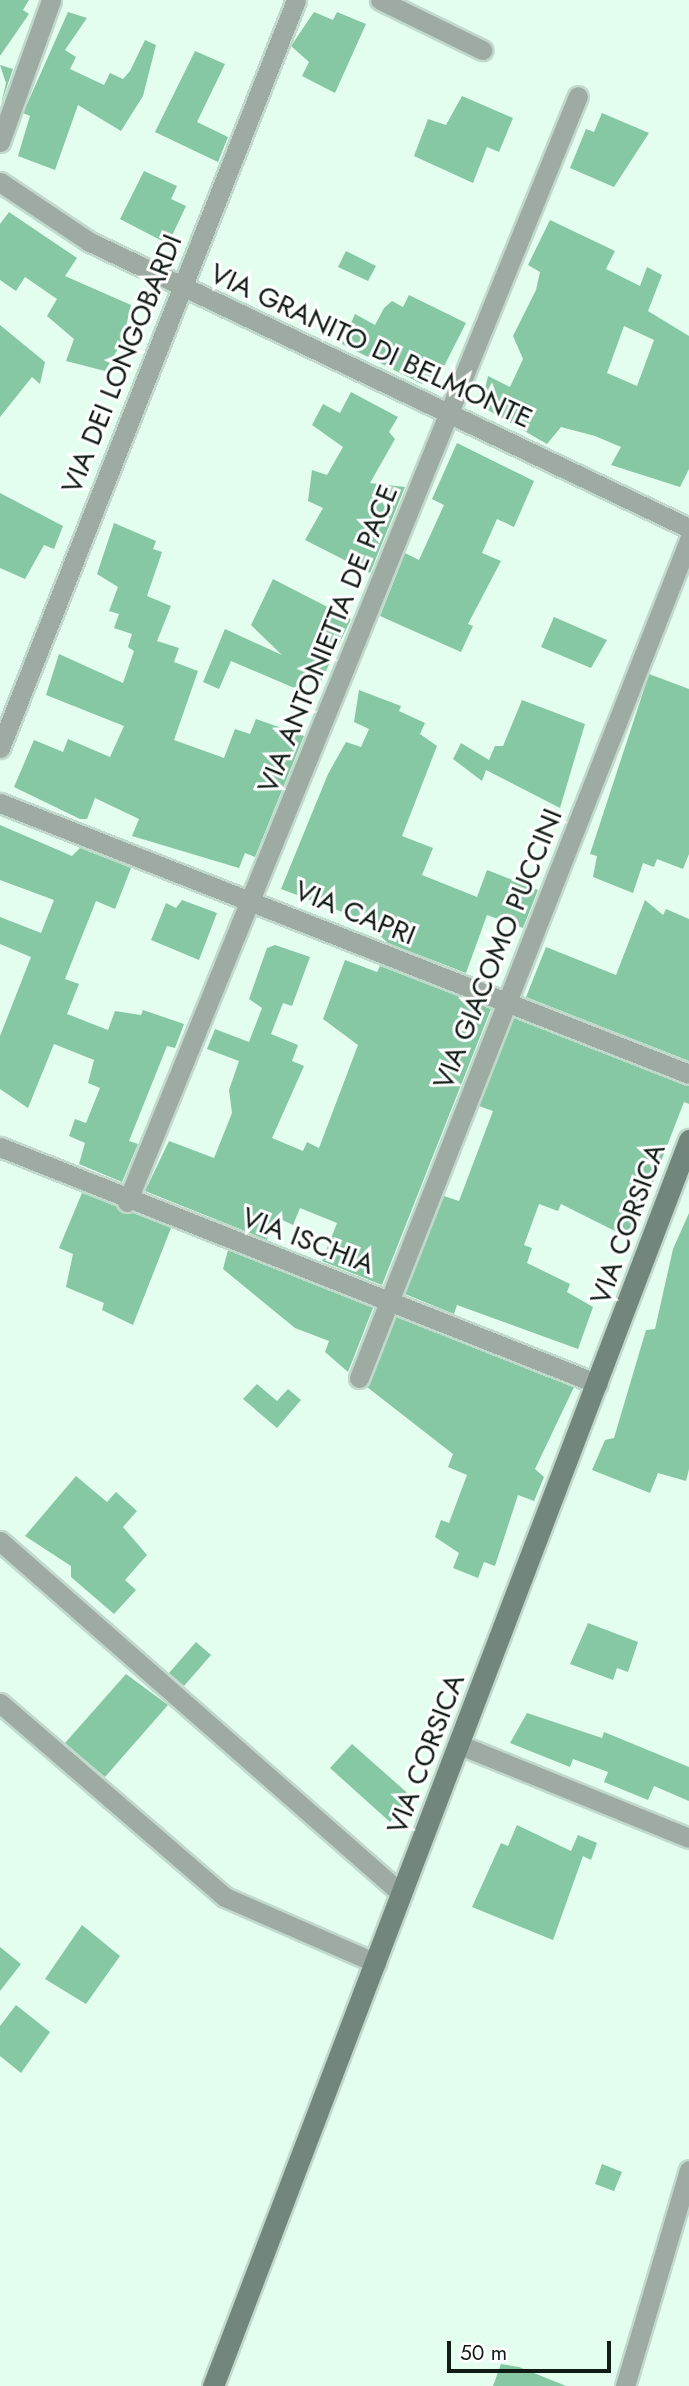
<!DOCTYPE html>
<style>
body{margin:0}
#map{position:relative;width:689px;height:2386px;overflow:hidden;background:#e3fdee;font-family:Jost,sans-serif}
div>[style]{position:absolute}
.building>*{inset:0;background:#86c7a4}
.roads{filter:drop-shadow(2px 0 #c1d9cb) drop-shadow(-2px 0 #c1d9cb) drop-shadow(0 2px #c1d9cb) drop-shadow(0 -2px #c1d9cb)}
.minor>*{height:19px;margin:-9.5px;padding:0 9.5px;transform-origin:9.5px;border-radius:9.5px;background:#9daba3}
.secondary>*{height:21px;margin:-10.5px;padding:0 10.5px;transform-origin:10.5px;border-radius:10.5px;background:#72867b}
span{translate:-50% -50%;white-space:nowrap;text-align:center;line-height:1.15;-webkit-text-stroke:6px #fff;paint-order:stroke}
.street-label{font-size:28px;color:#101c15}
.scale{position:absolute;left:447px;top:2341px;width:164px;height:32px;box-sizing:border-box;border:4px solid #101c15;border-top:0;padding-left:9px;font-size:21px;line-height:24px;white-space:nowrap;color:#101c15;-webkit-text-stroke:5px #fff;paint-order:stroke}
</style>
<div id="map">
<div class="building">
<i style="clip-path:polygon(0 0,29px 0,23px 10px,29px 14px,0 56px)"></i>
<i style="clip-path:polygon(68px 12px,87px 18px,65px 50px,76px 57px,70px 69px,104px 85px,110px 73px,123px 79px,130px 71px,145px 40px,156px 45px,143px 96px,121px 131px,78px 105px,55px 170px,18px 156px,30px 116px,23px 113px)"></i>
<i style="clip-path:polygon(314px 12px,333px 20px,337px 12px,366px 24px,335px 93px,302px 76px,309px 62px,291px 46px)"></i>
<i style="clip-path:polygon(195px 51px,225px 64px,197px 122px,228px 137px,218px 162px,155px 132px)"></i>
<i style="clip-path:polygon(0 65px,13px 69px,1px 104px,6px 83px)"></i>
<i style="clip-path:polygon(462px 96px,513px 118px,499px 152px,487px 147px,473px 183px,414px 156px,428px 119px,446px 125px)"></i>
<i style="clip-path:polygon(602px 113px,649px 133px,614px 187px,570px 168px,586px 129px,594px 132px)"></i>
<i style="clip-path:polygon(144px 171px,177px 186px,171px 199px,186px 206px,168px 244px,120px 219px)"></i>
<i style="clip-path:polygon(9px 212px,77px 258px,65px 276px,131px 305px,123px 340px,105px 371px,66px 361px,74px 339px,47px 316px,57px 299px,25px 277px,16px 291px,0 280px,0 224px)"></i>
<i style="clip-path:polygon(evenodd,550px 220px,615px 251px,606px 269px,640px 286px,647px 267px,662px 275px,648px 311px,689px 336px,689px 469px,680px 487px,611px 465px,621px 447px,595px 436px,561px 427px,547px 444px,481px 406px,488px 376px,510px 387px,523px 359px,513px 336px,536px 290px,540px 272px,528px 265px,550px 220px,624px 326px,654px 340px,637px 386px,607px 373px,624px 326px)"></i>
<i style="clip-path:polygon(346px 251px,376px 266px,368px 281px,338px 267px)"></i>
<i style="clip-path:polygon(409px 295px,466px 323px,437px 380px,426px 375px,422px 384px,342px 344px,355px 314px,375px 325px,384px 308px,392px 301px,403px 307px)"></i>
<i style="clip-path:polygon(0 325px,45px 362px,40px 384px,32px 377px,0 417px)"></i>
<i style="clip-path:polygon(351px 392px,398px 417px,389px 432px,395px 439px,370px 483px,405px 487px,370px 573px,305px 540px,323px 508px,308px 501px,312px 470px,327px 475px,343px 447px,312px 425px,323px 404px,340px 413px)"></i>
<i style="clip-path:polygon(457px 443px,534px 481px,514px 527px,497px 519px,482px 553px,501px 561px,468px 624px,473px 626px,461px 652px,380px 616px,405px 553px,419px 560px,444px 505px,432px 499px)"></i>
<i style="clip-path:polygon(0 493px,63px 526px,54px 549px,44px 545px,25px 579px,0 568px)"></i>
<i style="clip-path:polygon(114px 523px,156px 541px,153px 549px,162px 552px,147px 596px,171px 606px,157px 641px,179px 648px,174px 662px,198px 671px,174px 740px,224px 758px,235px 729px,250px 734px,256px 719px,304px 736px,255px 857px,245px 853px,239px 868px,132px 836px,139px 819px,95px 798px,87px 819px,80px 819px,14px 787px,34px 740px,63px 752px,68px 739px,110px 757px,124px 726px,46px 695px,59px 654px,123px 683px,134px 651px,128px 647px,132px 634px,114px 628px,119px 614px,109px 611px,118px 587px,97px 574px)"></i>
<i style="clip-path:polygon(273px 579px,351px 619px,320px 683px,306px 677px,299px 690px,231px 661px,219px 689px,203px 682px,225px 629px,282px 655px,251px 625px)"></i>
<i style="clip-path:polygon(554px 617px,607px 640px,591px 668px,541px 647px)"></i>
<i style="clip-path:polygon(649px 674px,689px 689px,689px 854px,683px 869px,657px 859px,654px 867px,643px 863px,633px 893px,593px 877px,597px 856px,590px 854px)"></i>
<i style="clip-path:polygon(359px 690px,401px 706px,399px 711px,425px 723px,420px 734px,437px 746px,402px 836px,433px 848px,422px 875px,477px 897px,487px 870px,538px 890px,523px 928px,487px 915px,466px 973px,388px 943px,377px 933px,380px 926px,281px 889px,328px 774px,346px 742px,361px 747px,369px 729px,354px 722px)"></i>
<i style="clip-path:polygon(522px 700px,585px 724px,560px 808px,486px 770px,482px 781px,453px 759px,461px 743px,489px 760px,495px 746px,503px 746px)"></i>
<i style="clip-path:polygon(0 825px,72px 856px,80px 848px,131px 868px,115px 909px,96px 901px,65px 979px,79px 984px,67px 1014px,108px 1030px,115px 1011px,141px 1015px,143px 1010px,184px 1024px,175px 1048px,167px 1046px,129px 1141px,138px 1144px,122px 1182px,79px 1164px,85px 1143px,69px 1136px,75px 1119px,86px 1123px,100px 1088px,88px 1083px,94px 1060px,54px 1044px,28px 1108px,0 1089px,0 1036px,31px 957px,0 944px,0 917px,41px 933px,54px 900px,0 880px)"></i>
<i style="clip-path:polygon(182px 900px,217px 913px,199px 960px,151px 940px,166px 903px,176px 908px)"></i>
<i style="clip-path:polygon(645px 900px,663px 915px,666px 909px,689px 919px,689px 1061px,526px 997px,546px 947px,616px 975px)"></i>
<i style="clip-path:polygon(275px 945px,310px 957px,292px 1006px,283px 1003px,271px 1034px,298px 1045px,292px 1061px,304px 1066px,272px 1138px,303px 1151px,307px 1142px,319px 1148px,358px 1045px,323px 1019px,345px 960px,377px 972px,380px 966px,491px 1009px,382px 1285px,322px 1261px,337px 1223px,300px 1208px,293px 1225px,276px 1217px,267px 1240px,145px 1191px,169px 1141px,214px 1158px,232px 1113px,229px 1090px,239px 1061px,207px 1049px,215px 1029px,249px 1042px,262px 1008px,249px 999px,267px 948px)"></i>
<i style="clip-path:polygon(514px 1018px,689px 1086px,689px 1104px,684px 1102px,631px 1239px,561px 1204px,558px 1211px,539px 1204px,524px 1245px,532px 1248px,527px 1263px,570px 1284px,567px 1292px,593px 1307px,578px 1349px,457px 1305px,454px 1314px,405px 1294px,444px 1196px,459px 1201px,493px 1111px,479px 1106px)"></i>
<i style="clip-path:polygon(82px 1193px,171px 1228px,133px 1325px,102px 1310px,104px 1303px,66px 1287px,73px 1254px,59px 1248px)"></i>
<i style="clip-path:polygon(689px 1213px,689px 1469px,686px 1481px,658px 1473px,650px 1493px,592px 1470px,605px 1440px,614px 1438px,646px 1330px,655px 1329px,673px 1249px)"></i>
<i style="clip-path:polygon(228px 1250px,373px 1308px,348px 1372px,325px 1352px,329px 1341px,295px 1328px,223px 1269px)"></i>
<i style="clip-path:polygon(396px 1317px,574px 1387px,535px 1469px,544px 1477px,534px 1501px,518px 1495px,495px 1566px,484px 1562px,478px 1578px,453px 1568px,459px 1553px,435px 1537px,441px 1520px,449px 1523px,467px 1475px,448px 1467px,453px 1454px,367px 1387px)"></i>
<i style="clip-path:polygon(257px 1384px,277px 1401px,288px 1389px,301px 1400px,277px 1428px,243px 1399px)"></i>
<i style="clip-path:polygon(76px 1476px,107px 1502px,116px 1492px,137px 1511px,123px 1527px,147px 1555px,125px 1580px,136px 1590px,114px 1614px,71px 1577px,71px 1566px,25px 1536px)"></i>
<i style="clip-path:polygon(588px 1623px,638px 1642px,628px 1672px,617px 1668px,613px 1680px,570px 1664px)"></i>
<i style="clip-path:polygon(196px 1642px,211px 1655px,184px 1686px,169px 1673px)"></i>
<i style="clip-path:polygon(126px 1674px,168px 1705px,105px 1777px,65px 1743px)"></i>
<i style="clip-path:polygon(527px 1713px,602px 1738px,604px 1732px,689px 1767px,689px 1801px,654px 1786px,648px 1800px,604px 1782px,608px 1772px,573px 1759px,570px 1767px,510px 1743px)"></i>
<i style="clip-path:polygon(352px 1744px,412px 1797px,390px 1822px,330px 1768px)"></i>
<i style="clip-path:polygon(517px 1825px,571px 1851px,578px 1835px,597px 1843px,591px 1860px,583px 1856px,553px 1940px,472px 1907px,501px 1843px,508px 1846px)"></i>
<i style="clip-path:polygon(82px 1925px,120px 1956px,86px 2004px,45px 1979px)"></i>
<i style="clip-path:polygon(0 1947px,21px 1964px,0 1991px)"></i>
<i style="clip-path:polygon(16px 2005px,50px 2032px,21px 2073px,0 2056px,0 2026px)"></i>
<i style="clip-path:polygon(602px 2164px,622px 2172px,614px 2191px,595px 2184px)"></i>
<i style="clip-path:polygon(501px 2364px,519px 2367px,566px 2386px,493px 2386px)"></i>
</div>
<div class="roads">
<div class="minor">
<i style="left:380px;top:0;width:114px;rotate:26.1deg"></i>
<i style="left:0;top:142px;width:151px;rotate:-70.2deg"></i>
<i style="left:0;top:182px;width:106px;rotate:33.8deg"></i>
<i style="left:88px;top:241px;width:666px;rotate:25.53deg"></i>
<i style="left:0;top:748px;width:804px;rotate:-68.41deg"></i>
<i style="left:0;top:803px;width:740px;rotate:21.47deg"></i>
<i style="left:0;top:1147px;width:643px;rotate:21.62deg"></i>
<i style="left:127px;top:1202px;width:1194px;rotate:-67.82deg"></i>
<i style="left:359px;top:1378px;width:901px;rotate:-68.51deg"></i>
<i style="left:0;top:1541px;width:535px;rotate:41.29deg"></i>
<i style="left:0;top:1703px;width:297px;rotate:40.8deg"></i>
<i style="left:225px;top:1897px;width:165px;rotate:23.6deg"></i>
<i style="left:460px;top:1745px;width:247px;rotate:22.1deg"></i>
<i style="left:625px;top:2386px;width:225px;rotate:-73.5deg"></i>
</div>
<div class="secondary">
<i style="left:213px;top:2386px;width:1334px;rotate:-69.09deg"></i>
</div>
</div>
<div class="street-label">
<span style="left:371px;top:346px;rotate:25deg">VIA GRANITO DI BELMONTE</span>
<span style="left:122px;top:364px;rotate:-68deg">VIA DEI LONGOBARDI</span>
<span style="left:328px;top:639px;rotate:-68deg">VIA ANTONIETTA DE PACE</span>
<span style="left:355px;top:913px;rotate:22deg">VIA CAPRI</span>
<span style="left:498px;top:949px;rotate:-68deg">VIA GIACOMO PUCCINI</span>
<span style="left:628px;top:1224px;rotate:-70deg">VIA CORSICA</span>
<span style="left:308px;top:1241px;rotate:21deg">VIA ISCHIA</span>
<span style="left:426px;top:1754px;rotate:-69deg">VIA CORSICA</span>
</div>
<div class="scale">50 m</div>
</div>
